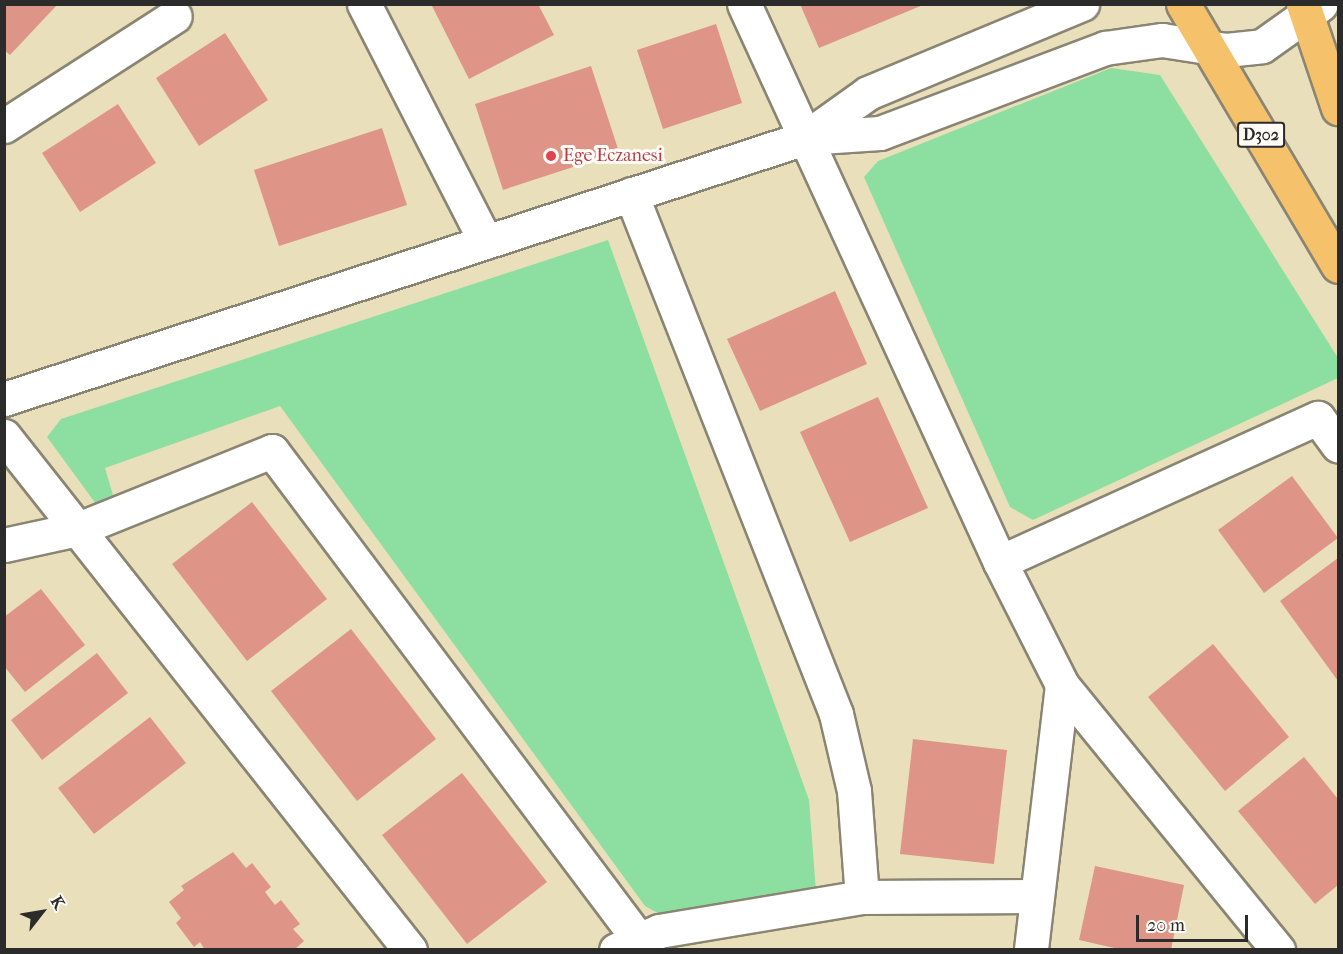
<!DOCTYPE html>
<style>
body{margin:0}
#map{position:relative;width:1343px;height:954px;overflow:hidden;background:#e9dfbb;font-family:"IM FELL French Canon",serif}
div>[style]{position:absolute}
.green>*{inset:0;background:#8cdfa0}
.building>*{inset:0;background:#de9588}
.roads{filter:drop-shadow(2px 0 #8a8573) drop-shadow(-2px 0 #8a8573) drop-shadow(0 2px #8a8573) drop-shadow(0 -2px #8a8573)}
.minor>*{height:33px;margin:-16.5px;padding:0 16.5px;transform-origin:16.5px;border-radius:16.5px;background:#fff}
.highway>*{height:33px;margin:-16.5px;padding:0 16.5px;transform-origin:16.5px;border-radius:16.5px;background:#f6c16b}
.dots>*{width:16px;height:16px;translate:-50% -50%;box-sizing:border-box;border:3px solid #fdfcf7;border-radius:50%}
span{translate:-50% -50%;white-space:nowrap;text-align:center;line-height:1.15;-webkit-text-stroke:6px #fdfcf7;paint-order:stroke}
.shield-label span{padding:2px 4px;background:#fdfcf7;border:2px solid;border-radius:4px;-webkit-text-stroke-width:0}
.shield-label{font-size:16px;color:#2b2b2b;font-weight:700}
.health-label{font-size:18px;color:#be3a42}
.left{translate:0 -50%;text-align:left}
.frame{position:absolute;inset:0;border:6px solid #2b2b2b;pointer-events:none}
.north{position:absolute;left:12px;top:882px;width:60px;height:60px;-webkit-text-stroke:4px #fdfcf7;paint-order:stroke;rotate:59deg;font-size:16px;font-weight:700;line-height:24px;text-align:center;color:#2b2b2b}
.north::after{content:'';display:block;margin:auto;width:21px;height:27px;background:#2b2b2b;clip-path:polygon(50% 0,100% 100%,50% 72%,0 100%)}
.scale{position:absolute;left:1136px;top:915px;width:112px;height:27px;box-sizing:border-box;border:3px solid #2b2b2b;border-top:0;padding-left:8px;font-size:18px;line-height:21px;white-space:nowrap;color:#2b2b2b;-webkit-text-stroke:4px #fdfcf7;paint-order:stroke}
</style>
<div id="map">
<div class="green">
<i style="clip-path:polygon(1111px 68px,1160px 75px,1338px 358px,1338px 378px,1033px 520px,1010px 507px,864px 177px,878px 161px)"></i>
<i style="clip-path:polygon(608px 240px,809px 800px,816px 892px,667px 918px,645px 906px,280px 406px,105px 468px,115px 502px,99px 508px,47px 437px,61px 419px)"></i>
</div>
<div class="building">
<i style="clip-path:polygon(4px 4px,58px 4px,10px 55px,4px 50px)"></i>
<i style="clip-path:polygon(431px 4px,538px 4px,554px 35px,469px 79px)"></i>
<i style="clip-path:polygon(800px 4px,923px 4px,923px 5px,819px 48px)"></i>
<i style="clip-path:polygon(716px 24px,742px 103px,663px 129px,637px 50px)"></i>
<i style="clip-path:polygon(225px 33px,268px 100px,199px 146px,156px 78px)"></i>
<i style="clip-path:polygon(591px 66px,619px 152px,503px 190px,475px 104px)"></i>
<i style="clip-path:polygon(118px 104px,156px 163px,80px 212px,42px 153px)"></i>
<i style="clip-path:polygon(382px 128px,407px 205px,279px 246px,254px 170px)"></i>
<i style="clip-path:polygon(835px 291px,867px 364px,760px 411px,727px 339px)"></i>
<i style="clip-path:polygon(878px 397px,928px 508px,850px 542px,800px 432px)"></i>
<i style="clip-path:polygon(1292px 476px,1338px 538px,1264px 593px,1218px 530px)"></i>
<i style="clip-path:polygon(252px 502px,327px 599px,247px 661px,172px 564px)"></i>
<i style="clip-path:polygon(1338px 558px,1338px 681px,1280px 601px)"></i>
<i style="clip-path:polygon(41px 589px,85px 645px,25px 692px,4px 666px,4px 617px)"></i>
<i style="clip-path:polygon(351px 629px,436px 739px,357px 801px,271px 691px)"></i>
<i style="clip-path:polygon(1213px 644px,1289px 737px,1225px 791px,1148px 697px)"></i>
<i style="clip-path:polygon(97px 653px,128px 693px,42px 760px,11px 720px)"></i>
<i style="clip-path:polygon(150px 717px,186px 763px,94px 834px,58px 788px)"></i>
<i style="clip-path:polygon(913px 739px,1007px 750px,994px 864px,900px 854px)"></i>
<i style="clip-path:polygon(1304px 757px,1338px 799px,1338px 885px,1315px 904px,1238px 811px)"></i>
<i style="clip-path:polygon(462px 773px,547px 882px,467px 944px,382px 835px)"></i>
<i style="clip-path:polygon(233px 852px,246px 868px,252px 863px,271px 887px,265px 892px,275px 905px,281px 900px,300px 924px,293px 929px,304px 941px,294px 950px,205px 950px,200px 942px,194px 947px,176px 923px,181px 918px,169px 902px,184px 890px,181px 886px)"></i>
<i style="clip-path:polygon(1095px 866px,1184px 885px,1171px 950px,1123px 950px,1079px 940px)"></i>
</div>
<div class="roads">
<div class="minor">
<i style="left:364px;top:4px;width:267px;rotate:62.9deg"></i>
<i style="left:744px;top:4px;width:614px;rotate:65.36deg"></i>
<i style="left:1000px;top:562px;width:138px;rotate:63.2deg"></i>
<i style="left:1062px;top:685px;width:267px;rotate:96.7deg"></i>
<i style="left:4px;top:126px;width:203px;rotate:-32.8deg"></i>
<i style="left:805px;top:138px;width:77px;rotate:-35.5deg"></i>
<i style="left:868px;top:93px;width:232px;rotate:-22.6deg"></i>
<i style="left:631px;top:194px;width:559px;rotate:68.48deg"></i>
<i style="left:836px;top:714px;width:79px;rotate:76.8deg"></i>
<i style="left:854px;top:791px;width:106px;rotate:85.7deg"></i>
<i style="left:4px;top:399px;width:842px;rotate:-18.05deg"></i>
<i style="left:805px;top:138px;width:75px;rotate:-3.8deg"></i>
<i style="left:880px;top:133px;width:241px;rotate:-20.7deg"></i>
<i style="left:1105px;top:48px;width:58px;rotate:-8deg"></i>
<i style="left:1162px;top:40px;width:65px;rotate:8.9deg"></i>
<i style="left:1226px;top:50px;width:36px;rotate:-6deg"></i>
<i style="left:1262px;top:46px;width:72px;rotate:-35.4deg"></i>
<i style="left:4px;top:436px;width:655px;rotate:51.7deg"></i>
<i style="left:4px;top:545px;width:76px;rotate:-12.2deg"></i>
<i style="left:78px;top:529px;width:209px;rotate:-21.9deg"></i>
<i style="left:272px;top:451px;width:611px;rotate:53.11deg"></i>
<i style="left:1000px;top:562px;width:349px;rotate:-24.4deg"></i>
<i style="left:1318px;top:418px;width:34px;rotate:54deg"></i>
<i style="left:1062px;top:685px;width:342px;rotate:50.8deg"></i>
<i style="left:616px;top:950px;width:47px;rotate:-23.8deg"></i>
<i style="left:659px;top:931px;width:206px;rotate:-9.5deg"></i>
<i style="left:862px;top:897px;width:175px;rotate:-0.3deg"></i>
</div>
<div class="highway">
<i style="left:1183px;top:4px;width:304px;rotate:59.4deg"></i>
<i style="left:1303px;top:4px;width:110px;rotate:71.4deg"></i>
</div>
</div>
<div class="dots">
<i style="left:551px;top:156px;background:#e0444e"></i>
</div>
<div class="shield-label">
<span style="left:1261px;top:135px">D302</span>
</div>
<div class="health-label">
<span class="left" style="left:563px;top:156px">Ege Eczanesi</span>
</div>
<div class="frame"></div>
<div class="north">K</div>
<div class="scale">20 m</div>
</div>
